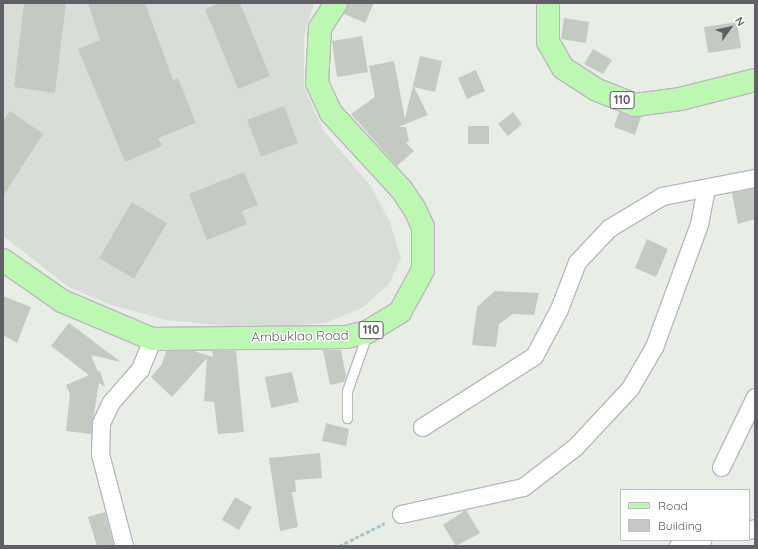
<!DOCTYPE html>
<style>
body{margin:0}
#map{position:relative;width:758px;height:549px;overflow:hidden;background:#e8eee6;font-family:Quicksand,sans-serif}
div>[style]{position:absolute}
.industrial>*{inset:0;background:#d9ddd8}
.building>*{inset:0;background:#c4cac2}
.path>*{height:2.5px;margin-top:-1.25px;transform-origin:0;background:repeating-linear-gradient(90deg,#a6c4d0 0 4px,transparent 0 6px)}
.roads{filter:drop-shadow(1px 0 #bcb8be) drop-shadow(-1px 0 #bcb8be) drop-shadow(0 1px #bcb8be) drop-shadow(0 -1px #bcb8be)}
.service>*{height:9px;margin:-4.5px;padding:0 4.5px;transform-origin:4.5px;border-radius:4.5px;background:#fff}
.minor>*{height:17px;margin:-8.5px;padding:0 8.5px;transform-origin:8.5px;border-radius:8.5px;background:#fff}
.primary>*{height:22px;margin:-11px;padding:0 11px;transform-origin:11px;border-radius:11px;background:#bcf8b2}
span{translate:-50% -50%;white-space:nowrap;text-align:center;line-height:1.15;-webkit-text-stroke:3px #fff;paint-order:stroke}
.shield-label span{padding:1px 3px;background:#fff;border:1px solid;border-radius:3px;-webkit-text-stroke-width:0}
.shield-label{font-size:12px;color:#625e65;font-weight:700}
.street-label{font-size:13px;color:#625e65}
.frame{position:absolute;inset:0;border:4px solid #625e65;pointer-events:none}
.legend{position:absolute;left:620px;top:489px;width:130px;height:52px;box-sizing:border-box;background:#fff;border:1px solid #c0bfc1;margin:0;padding:5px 7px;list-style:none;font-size:12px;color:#625e65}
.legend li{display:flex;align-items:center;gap:8px;height:20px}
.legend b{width:20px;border:1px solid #c0bfc1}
.north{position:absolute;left:710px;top:8px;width:40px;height:40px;-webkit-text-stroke:3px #fff;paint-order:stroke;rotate:57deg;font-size:11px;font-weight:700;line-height:16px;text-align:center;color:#625e65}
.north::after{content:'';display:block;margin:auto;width:14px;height:18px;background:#625e65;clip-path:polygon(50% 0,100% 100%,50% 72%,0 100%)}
</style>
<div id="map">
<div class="industrial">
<i style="clip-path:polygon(3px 3px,314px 3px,304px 36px,304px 87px,323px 130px,370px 185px,390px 222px,401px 258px,389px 284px,362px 308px,325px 323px,244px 328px,167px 320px,111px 305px,69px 287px,3px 236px)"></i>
</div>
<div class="building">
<i style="clip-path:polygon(24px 3px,66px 3px,55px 93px,14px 87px)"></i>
<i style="clip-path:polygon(88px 3px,145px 3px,173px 80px,178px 78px,196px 123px,158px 138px,162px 146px,125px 162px,78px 49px,100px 40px)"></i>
<i style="clip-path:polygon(220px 3px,240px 3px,270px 76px,238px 89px,205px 9px)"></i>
<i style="clip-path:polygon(348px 3px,374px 3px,365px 23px,344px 14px)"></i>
<i style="clip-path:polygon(564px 18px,589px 22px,586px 43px,561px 39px)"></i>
<i style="clip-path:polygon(737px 22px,741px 48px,708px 53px,704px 27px)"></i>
<i style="clip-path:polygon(362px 36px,368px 72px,337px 77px,332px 41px)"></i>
<i style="clip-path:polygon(593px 49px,612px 60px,603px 74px,584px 64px)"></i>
<i style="clip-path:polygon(420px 56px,442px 61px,435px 92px,414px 87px,428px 115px,398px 127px,406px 127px,409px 141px,406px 143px,414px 151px,397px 166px,351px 114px,375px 97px,369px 66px,394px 61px,405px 119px)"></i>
<i style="clip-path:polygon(476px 70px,485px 91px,467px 99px,458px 78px)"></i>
<i style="clip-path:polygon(284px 106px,298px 143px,261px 157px,247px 120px)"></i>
<i style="clip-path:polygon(10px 111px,43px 134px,3px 196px,3px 121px)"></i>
<i style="clip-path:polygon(513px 112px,522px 124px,508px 136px,498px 124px)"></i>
<i style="clip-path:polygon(619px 112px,631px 117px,641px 117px,635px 135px,614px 127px)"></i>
<i style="clip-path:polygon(468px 126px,489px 126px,489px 144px,468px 144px)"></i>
<i style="clip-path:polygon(244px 172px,258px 205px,242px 211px,247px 224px,207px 240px,189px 194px)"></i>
<i style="clip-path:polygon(755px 188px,755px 219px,738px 224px,732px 193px)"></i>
<i style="clip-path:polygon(132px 202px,167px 223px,134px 279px,99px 258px)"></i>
<i style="clip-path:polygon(647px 239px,668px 249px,656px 277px,635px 268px)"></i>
<i style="clip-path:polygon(495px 291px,539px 293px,534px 315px,513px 314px,499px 324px,496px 347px,472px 345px,477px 307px)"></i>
<i style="clip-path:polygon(3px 296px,31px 307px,17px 343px,3px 335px)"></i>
<i style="clip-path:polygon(69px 323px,121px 362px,91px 355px,98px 372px,100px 371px,105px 387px,99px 383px,91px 434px,66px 431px,70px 394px,66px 385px,89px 375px,51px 346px)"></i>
<i style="clip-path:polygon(323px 350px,341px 350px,346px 376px,344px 382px,330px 385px)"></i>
<i style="clip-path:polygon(166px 351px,194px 351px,213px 357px,212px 351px,236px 351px,244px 432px,218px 434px,214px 402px,204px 401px,207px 358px,172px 397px,151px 377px,162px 364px)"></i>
<i style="clip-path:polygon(292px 372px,299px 402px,271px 408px,265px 377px)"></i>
<i style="clip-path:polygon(326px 423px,349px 429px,346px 446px,322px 441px)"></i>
<i style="clip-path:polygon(320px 453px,322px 478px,295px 480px,296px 492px,292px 492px,298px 527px,280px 531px,269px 458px)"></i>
<i style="clip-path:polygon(235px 497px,252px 507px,239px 530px,222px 520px)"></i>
<i style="clip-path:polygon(466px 510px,480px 533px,456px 546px,443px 525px)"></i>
<i style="clip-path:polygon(105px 512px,114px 546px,97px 546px,88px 517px)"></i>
</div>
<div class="path">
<i style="left:339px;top:546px;width:51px;rotate:-26.6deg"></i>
</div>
<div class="roads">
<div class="service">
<i style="left:347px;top:418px;width:27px;rotate:-90deg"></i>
<i style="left:347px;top:391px;width:60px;rotate:-70.7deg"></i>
</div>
<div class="minor">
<i style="left:422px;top:427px;width:133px;rotate:-32.4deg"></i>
<i style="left:534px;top:356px;width:53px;rotate:-62deg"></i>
<i style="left:559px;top:309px;width:50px;rotate:-69deg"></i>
<i style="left:577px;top:262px;width:47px;rotate:-46.7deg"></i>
<i style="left:609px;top:228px;width:62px;rotate:-31.1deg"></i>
<i style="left:662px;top:196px;width:95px;rotate:-11deg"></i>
<i style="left:721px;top:467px;width:78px;rotate:-64.1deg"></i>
<i style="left:401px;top:514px;width:125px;rotate:-12.5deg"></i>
<i style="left:523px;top:487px;width:66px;rotate:-37.6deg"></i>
<i style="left:575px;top:447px;width:81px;rotate:-47deg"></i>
<i style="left:630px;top:388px;width:48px;rotate:-59.7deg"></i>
<i style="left:654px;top:347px;width:131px;rotate:-69.9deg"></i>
<i style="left:699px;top:224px;width:37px;rotate:-79deg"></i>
<i style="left:749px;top:530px;width:6px;rotate:-18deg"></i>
<i style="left:124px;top:546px;width:95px;rotate:-104.6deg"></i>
<i style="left:100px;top:454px;width:31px;rotate:-88deg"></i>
<i style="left:101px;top:423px;width:23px;rotate:-65deg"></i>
<i style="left:111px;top:402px;width:44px;rotate:-48.7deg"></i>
<i style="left:140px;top:369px;width:32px;rotate:-68deg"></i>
<i style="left:678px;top:546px;width:25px;rotate:-14deg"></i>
</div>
<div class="primary">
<i style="left:548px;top:3px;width:39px;rotate:90deg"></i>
<i style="left:548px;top:42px;width:30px;rotate:60deg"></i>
<i style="left:563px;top:68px;width:40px;rotate:32.9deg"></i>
<i style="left:597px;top:90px;width:41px;rotate:21.5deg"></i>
<i style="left:635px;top:105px;width:45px;rotate:-7.6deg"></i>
<i style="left:680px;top:99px;width:77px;rotate:-14.2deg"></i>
<i style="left:3px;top:260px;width:72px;rotate:34.8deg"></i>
<i style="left:62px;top:301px;width:98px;rotate:22.9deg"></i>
<i style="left:152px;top:339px;width:194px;rotate:-0.6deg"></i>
<i style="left:346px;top:337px;width:22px;rotate:-13deg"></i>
<i style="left:367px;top:332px;width:39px;rotate:-31deg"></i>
<i style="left:400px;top:312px;width:48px;rotate:-61.3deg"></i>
<i style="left:423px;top:270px;width:43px;rotate:-90deg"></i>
<i style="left:423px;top:227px;width:21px;rotate:-115deg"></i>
<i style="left:414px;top:208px;width:23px;rotate:-124deg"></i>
<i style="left:401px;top:189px;width:103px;rotate:-132.6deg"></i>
<i style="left:331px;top:113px;width:33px;rotate:-115deg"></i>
<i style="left:317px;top:83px;width:55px;rotate:-86.9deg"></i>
<i style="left:320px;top:28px;width:30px;rotate:-57deg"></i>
</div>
</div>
<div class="shield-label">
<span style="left:622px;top:100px">110</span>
<span style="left:371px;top:330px">110</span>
</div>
<div class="street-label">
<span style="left:300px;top:336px;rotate:-1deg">Ambuklao Road</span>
</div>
<div class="frame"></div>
<ul class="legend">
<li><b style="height:5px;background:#bcf8b2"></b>Road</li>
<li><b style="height:11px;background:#c4cac2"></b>Building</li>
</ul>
<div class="north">N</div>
</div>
